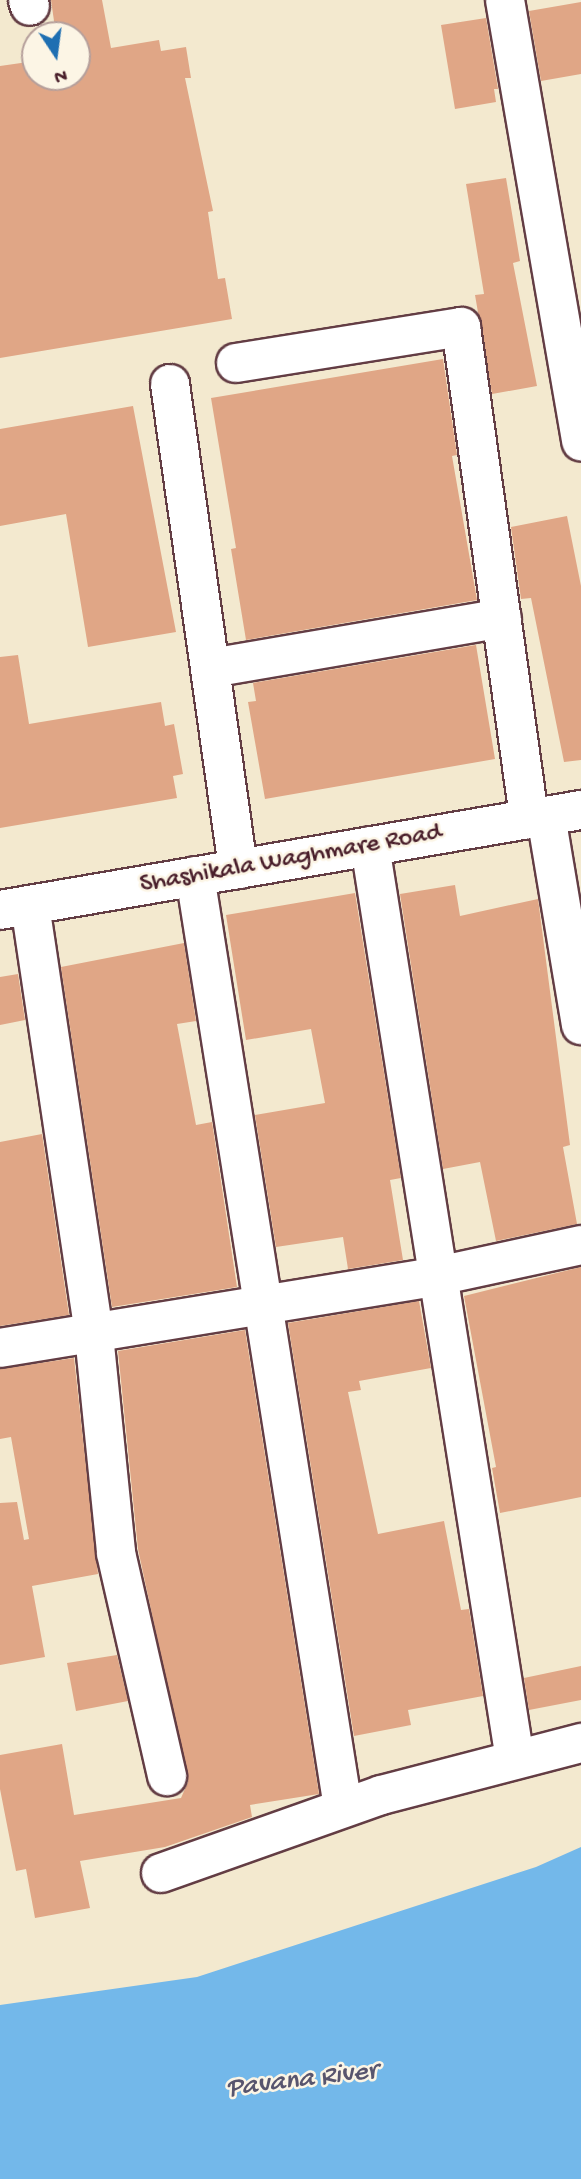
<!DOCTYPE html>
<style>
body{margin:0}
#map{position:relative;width:581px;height:2179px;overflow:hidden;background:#f3e9cf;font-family:"Gochi Hand",sans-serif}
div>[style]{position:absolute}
.water>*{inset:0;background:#73b8ea}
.building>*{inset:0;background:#e0a686}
.roads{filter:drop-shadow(2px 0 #633d44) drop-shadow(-2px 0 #633d44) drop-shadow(0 2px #633d44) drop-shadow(0 -2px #633d44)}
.minor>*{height:38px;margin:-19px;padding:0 19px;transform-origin:19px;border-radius:19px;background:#fff}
span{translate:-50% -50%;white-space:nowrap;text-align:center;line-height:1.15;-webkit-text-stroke:5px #fcf5e5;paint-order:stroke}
.street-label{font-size:26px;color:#4a1f2b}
.water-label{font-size:28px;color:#58556e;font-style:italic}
.north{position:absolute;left:21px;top:21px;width:70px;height:70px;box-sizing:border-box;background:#fcf5e5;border:2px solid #b59f9b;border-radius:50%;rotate:167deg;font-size:19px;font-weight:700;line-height:28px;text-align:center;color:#4a1f2b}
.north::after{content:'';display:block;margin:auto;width:24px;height:32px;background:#1f6fb2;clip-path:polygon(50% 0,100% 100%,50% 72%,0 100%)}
</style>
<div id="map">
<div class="water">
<i style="clip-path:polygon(581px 1847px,581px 2179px,0 2179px,0 2005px,197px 1977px,536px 1867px)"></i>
</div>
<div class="building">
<i style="clip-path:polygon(51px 0,102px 0,111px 48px,159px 40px,161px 51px,186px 47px,191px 78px,185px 78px,213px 211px,208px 212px,218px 279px,225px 278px,232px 319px,0 358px,0 66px,35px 61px,35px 77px,77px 77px,77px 35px,56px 35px)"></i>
<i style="clip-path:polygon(581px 2px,581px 74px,541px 81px,529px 11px)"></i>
<i style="clip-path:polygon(486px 18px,498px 89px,494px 89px,496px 102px,455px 109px,441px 25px)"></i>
<i style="clip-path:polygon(506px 178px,520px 261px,513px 263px,537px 386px,492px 394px,475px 295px,484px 294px,466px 184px)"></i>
<i style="clip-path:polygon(443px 359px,457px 455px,452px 456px,477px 600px,246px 640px,231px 549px,236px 548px,211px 398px)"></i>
<i style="clip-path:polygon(133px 406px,176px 632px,88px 647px,66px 514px,0 526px,0 429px)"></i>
<i style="clip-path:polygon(567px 516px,581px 586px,581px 760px,564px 762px,531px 598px,521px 599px,511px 527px)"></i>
<i style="clip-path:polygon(476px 645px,495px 759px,265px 799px,248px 702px,256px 701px,253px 683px)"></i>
<i style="clip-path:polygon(18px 655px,29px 724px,161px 702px,165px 726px,174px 724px,183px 774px,173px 776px,177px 798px,0 828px,0 657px)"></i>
<i style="clip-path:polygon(455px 885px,460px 916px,538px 899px,570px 1145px,563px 1147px,577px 1224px,496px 1241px,480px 1162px,443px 1169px,400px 894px)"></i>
<i style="clip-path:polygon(355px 893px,401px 1178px,390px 1180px,403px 1260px,348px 1269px,343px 1237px,276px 1247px,255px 1115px,325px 1103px,311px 1029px,246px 1040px,226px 915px)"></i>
<i style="clip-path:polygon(184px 943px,196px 1021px,177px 1024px,196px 1125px,212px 1122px,237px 1287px,112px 1307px,61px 967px)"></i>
<i style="clip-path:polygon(18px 974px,25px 1020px,0 1025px,0 977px)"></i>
<i style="clip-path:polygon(42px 1134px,69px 1315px,0 1326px,0 1142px)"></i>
<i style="clip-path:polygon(581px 1267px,581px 1497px,500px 1513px,492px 1468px,496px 1467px,464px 1296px)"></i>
<i style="clip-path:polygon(419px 1301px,431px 1368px,359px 1381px,361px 1390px,348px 1392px,378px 1534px,444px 1521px,461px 1610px,469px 1609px,483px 1696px,408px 1710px,411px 1725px,354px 1736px,288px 1323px)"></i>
<i style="clip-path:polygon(245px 1330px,319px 1794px,250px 1805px,252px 1817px,165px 1847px,80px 1861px,90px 1908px,35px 1918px,26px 1869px,16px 1871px,0 1789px,0 1755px,62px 1744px,74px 1815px,181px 1798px,188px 1782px,138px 1549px,118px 1351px)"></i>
<i style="clip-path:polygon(74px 1358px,98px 1574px,32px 1586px,45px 1657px,0 1665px,0 1503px,17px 1502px,24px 1540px,29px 1539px,11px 1437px,0 1439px,0 1369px)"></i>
<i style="clip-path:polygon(117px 1655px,128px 1701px,76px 1711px,67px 1663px)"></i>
<i style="clip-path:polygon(581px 1666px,581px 1700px,529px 1710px,524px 1678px)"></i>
</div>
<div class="roads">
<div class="minor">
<i style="left:28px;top:0;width:6px;rotate:72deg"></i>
<i style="left:505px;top:0;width:448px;rotate:80.2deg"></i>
<i style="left:236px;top:363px;width:228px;rotate:-9.1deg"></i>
<i style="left:461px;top:327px;width:497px;rotate:82.1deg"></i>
<i style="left:170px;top:384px;width:490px;rotate:82deg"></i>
<i style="left:211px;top:668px;width:295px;rotate:-9.7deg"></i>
<i style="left:546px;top:816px;width:212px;rotate:80.5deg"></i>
<i style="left:370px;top:846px;width:924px;rotate:80.98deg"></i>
<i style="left:195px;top:876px;width:943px;rotate:80.97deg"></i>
<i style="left:30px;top:905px;width:435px;rotate:81.5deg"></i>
<i style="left:94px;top:1335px;width:219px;rotate:84.2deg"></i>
<i style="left:116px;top:1553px;width:229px;rotate:77.1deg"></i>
<i style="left:0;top:910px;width:590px;rotate:-9.77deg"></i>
<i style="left:0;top:1348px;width:444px;rotate:-9.3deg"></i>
<i style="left:438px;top:1276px;width:146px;rotate:-12.2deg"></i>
<i style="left:161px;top:1873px;width:233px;rotate:-19.5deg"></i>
<i style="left:381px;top:1795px;width:207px;rotate:-14.6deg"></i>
</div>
</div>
<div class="street-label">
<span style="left:291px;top:860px;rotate:-10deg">Shashikala Waghmare Road</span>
</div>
<div class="water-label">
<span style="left:302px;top:2081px;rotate:-7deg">Pavana River</span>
</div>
<div class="north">N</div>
</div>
